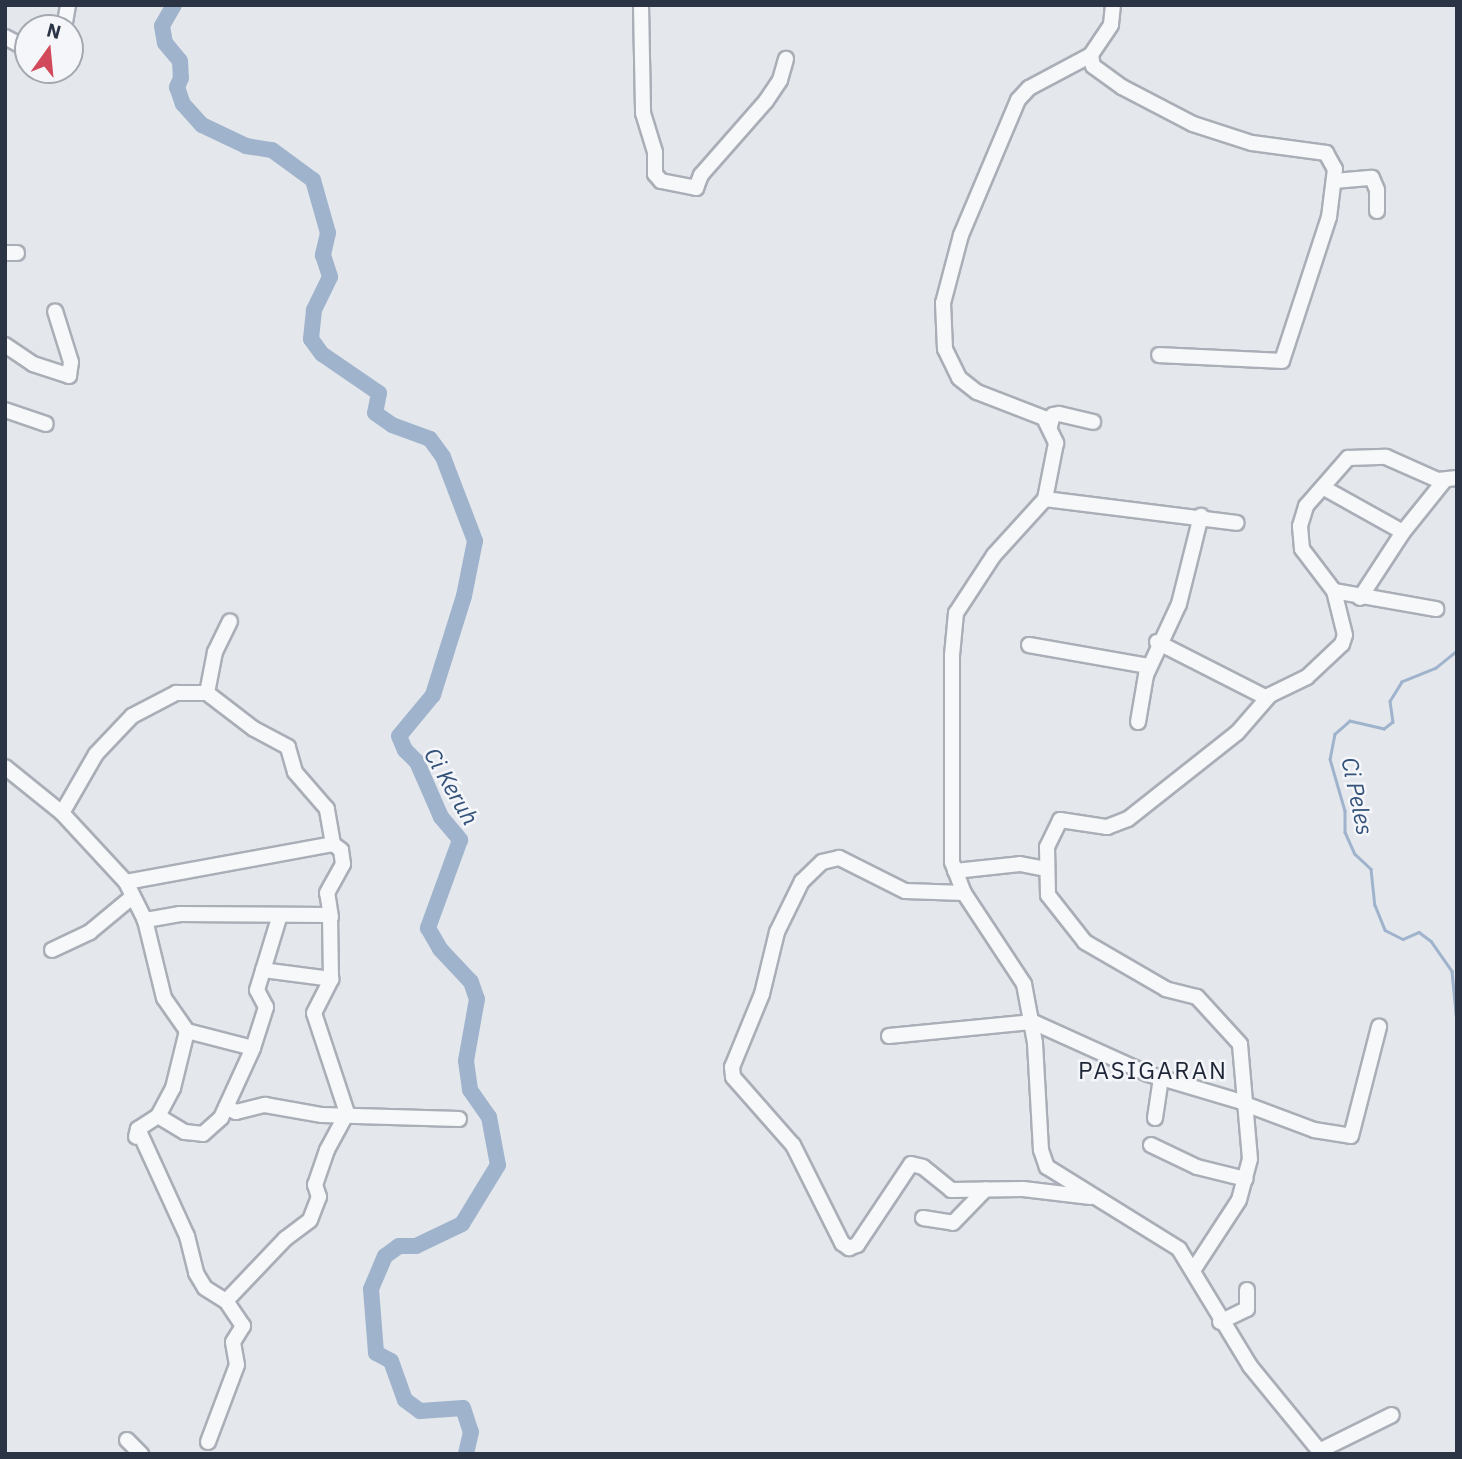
<!DOCTYPE html>
<style>
body{margin:0}
#map{position:relative;width:1462px;height:1459px;overflow:hidden;background:#e4e7ec;font-family:"IBM Plex Sans",sans-serif}
div>[style]{position:absolute}
.stream>*{height:2.5px;margin:-1.25px;padding:0 1.25px;transform-origin:1.25px;border-radius:1.25px;background:#9fb4cc}
.river>*{height:16px;margin:-8px;padding:0 8px;transform-origin:8px;border-radius:8px;background:#9fb4cc}
.roads{filter:drop-shadow(2px 0 #a9aeb7) drop-shadow(-2px 0 #a9aeb7) drop-shadow(0 2px #a9aeb7) drop-shadow(0 -2px #a9aeb7)}
.minor>*{height:14px;margin:-7px;padding:0 7px;transform-origin:7px;border-radius:7px;background:#f7f8fa}
span{translate:-50% -50%;white-space:nowrap;text-align:center;line-height:1.15;-webkit-text-stroke:5px #f4f6f9;paint-order:stroke}
.water-label{font-size:23px;color:#34527a;font-style:italic}
.quarter-label{font-size:24px;color:#1d2536;letter-spacing:2px}
.frame{position:absolute;inset:0;border:7px solid #2b3445;pointer-events:none}
.north{position:absolute;left:14px;top:14px;width:70px;height:70px;box-sizing:border-box;background:#f4f6f9;border:2px solid #a4a8b1;border-radius:50%;rotate:15deg;font-size:19px;font-weight:700;line-height:28px;text-align:center;color:#2b3445}
.north::after{content:'';display:block;margin:auto;width:24px;height:32px;background:#d1495b;clip-path:polygon(50% 0,100% 100%,50% 72%,0 100%)}
</style>
<div id="map">
<div class="stream">
<i style="left:1457px;top:651px;width:27px;rotate:141deg"></i>
<i style="left:1436px;top:668px;width:37px;rotate:158deg"></i>
<i style="left:1402px;top:682px;width:22px;rotate:122deg"></i>
<i style="left:1390px;top:701px;width:21px;rotate:82deg"></i>
<i style="left:1393px;top:722px;width:11px;rotate:142deg"></i>
<i style="left:1384px;top:729px;width:35px;rotate:-167deg"></i>
<i style="left:1350px;top:721px;width:20px;rotate:139deg"></i>
<i style="left:1335px;top:734px;width:25px;rotate:101deg"></i>
<i style="left:1330px;top:759px;width:54px;rotate:73.9deg"></i>
<i style="left:1345px;top:811px;width:21px;rotate:90deg"></i>
<i style="left:1345px;top:832px;width:24px;rotate:66deg"></i>
<i style="left:1355px;top:854px;width:22px;rotate:43deg"></i>
<i style="left:1371px;top:869px;width:36px;rotate:84deg"></i>
<i style="left:1375px;top:905px;width:27px;rotate:68deg"></i>
<i style="left:1385px;top:930px;width:20px;rotate:27deg"></i>
<i style="left:1403px;top:939px;width:17px;rotate:-24deg"></i>
<i style="left:1419px;top:932px;width:15px;rotate:37deg"></i>
<i style="left:1431px;top:941px;width:37px;rotate:55deg"></i>
<i style="left:1452px;top:971px;width:52px;rotate:84.5deg"></i>
</div>
<div class="river">
<i style="left:174px;top:5px;width:24px;rotate:120deg"></i>
<i style="left:162px;top:26px;width:17px;rotate:80deg"></i>
<i style="left:165px;top:43px;width:23px;rotate:50deg"></i>
<i style="left:180px;top:61px;width:17px;rotate:87deg"></i>
<i style="left:181px;top:78px;width:10px;rotate:114deg"></i>
<i style="left:177px;top:87px;width:18px;rotate:71deg"></i>
<i style="left:183px;top:104px;width:28px;rotate:48deg"></i>
<i style="left:202px;top:125px;width:49px;rotate:25.5deg"></i>
<i style="left:246px;top:146px;width:26px;rotate:9deg"></i>
<i style="left:272px;top:150px;width:51px;rotate:36.2deg"></i>
<i style="left:313px;top:180px;width:55px;rotate:74.2deg"></i>
<i style="left:328px;top:233px;width:23px;rotate:103deg"></i>
<i style="left:323px;top:255px;width:23px;rotate:72deg"></i>
<i style="left:330px;top:277px;width:37px;rotate:116deg"></i>
<i style="left:314px;top:310px;width:29px;rotate:96deg"></i>
<i style="left:311px;top:339px;width:19px;rotate:54deg"></i>
<i style="left:322px;top:354px;width:69px;rotate:34.4deg"></i>
<i style="left:379px;top:393px;width:20px;rotate:101deg"></i>
<i style="left:375px;top:413px;width:21px;rotate:35deg"></i>
<i style="left:392px;top:425px;width:40px;rotate:20.2deg"></i>
<i style="left:430px;top:439px;width:22px;rotate:54deg"></i>
<i style="left:443px;top:457px;width:90px;rotate:69.1deg"></i>
<i style="left:475px;top:541px;width:56px;rotate:101.3deg"></i>
<i style="left:464px;top:596px;width:104px;rotate:107.4deg"></i>
<i style="left:433px;top:695px;width:53px;rotate:129.7deg"></i>
<i style="left:399px;top:736px;width:15px;rotate:67deg"></i>
<i style="left:405px;top:750px;width:17px;rotate:45deg"></i>
<i style="left:417px;top:762px;width:60px;rotate:66.4deg"></i>
<i style="left:441px;top:817px;width:30px;rotate:50deg"></i>
<i style="left:460px;top:840px;width:94px;rotate:110deg"></i>
<i style="left:428px;top:928px;width:24px;rotate:60deg"></i>
<i style="left:440px;top:949px;width:45px;rotate:46.8deg"></i>
<i style="left:471px;top:982px;width:18px;rotate:71deg"></i>
<i style="left:477px;top:999px;width:63px;rotate:100.1deg"></i>
<i style="left:466px;top:1061px;width:29px;rotate:82deg"></i>
<i style="left:470px;top:1090px;width:33px;rotate:55deg"></i>
<i style="left:489px;top:1117px;width:49px;rotate:79.4deg"></i>
<i style="left:498px;top:1165px;width:69px;rotate:121.4deg"></i>
<i style="left:462px;top:1224px;width:51px;rotate:154.4deg"></i>
<i style="left:416px;top:1246px;width:17px;rotate:180deg"></i>
<i style="left:399px;top:1246px;width:17px;rotate:144deg"></i>
<i style="left:385px;top:1256px;width:36px;rotate:113deg"></i>
<i style="left:371px;top:1289px;width:64px;rotate:85.5deg"></i>
<i style="left:376px;top:1353px;width:17px;rotate:28deg"></i>
<i style="left:391px;top:1361px;width:41px;rotate:70.3deg"></i>
<i style="left:405px;top:1400px;width:19px;rotate:36deg"></i>
<i style="left:420px;top:1411px;width:43px;rotate:-4deg"></i>
<i style="left:463px;top:1408px;width:25px;rotate:72deg"></i>
<i style="left:471px;top:1432px;width:23px;rotate:103deg"></i>
</div>
<div class="roads">
<div class="minor">
<i style="left:641px;top:5px;width:108px;rotate:88.9deg"></i>
<i style="left:643px;top:113px;width:41px;rotate:72.9deg"></i>
<i style="left:655px;top:152px;width:22px;rotate:90deg"></i>
<i style="left:655px;top:174px;width:9px;rotate:49deg"></i>
<i style="left:661px;top:181px;width:36px;rotate:11deg"></i>
<i style="left:696px;top:188px;width:14px;rotate:-69deg"></i>
<i style="left:701px;top:175px;width:98px;rotate:-48.7deg"></i>
<i style="left:766px;top:101px;width:25px;rotate:-56deg"></i>
<i style="left:780px;top:80px;width:22px;rotate:-74deg"></i>
<i style="left:1113px;top:5px;width:20px;rotate:96deg"></i>
<i style="left:1111px;top:25px;width:36px;rotate:124deg"></i>
<i style="left:1091px;top:55px;width:70px;rotate:152deg"></i>
<i style="left:1029px;top:88px;width:16px;rotate:133deg"></i>
<i style="left:1018px;top:100px;width:147px;rotate:112.9deg"></i>
<i style="left:961px;top:235px;width:70px;rotate:104.8deg"></i>
<i style="left:943px;top:303px;width:46px;rotate:87.5deg"></i>
<i style="left:945px;top:349px;width:32px;rotate:64deg"></i>
<i style="left:959px;top:378px;width:23px;rotate:38deg"></i>
<i style="left:977px;top:392px;width:72px;rotate:21.2deg"></i>
<i style="left:1044px;top:418px;width:28px;rotate:64deg"></i>
<i style="left:1056px;top:443px;width:57px;rotate:101.1deg"></i>
<i style="left:1045px;top:499px;width:76px;rotate:132.3deg"></i>
<i style="left:994px;top:555px;width:69px;rotate:123.2deg"></i>
<i style="left:956px;top:613px;width:42px;rotate:95.4deg"></i>
<i style="left:952px;top:655px;width:207px;rotate:90deg"></i>
<i style="left:952px;top:862px;width:33px;rotate:69deg"></i>
<i style="left:964px;top:893px;width:109px;rotate:56.6deg"></i>
<i style="left:1024px;top:984px;width:60px;rotate:79.4deg"></i>
<i style="left:1035px;top:1043px;width:107px;rotate:86.8deg"></i>
<i style="left:1041px;top:1150px;width:18px;rotate:71deg"></i>
<i style="left:1047px;top:1167px;width:155px;rotate:31.8deg"></i>
<i style="left:1179px;top:1249px;width:137px;rotate:58.7deg"></i>
<i style="left:1250px;top:1366px;width:114px;rotate:50.7deg"></i>
<i style="left:64px;top:28px;width:23px;rotate:-80deg"></i>
<i style="left:5px;top:37px;width:26px;rotate:28deg"></i>
<i style="left:1091px;top:55px;width:11px;rotate:80deg"></i>
<i style="left:1093px;top:66px;width:36px;rotate:36deg"></i>
<i style="left:1122px;top:87px;width:80px;rotate:27.5deg"></i>
<i style="left:1193px;top:124px;width:62px;rotate:17.9deg"></i>
<i style="left:1252px;top:143px;width:75px;rotate:7.7deg"></i>
<i style="left:1326px;top:153px;width:18px;rotate:61deg"></i>
<i style="left:1335px;top:169px;width:48px;rotate:97.1deg"></i>
<i style="left:1329px;top:217px;width:151px;rotate:108.1deg"></i>
<i style="left:1282px;top:361px;width:123px;rotate:-177.2deg"></i>
<i style="left:1334px;top:181px;width:38px;rotate:-5deg"></i>
<i style="left:1372px;top:178px;width:13px;rotate:67deg"></i>
<i style="left:1377px;top:190px;width:21px;rotate:90deg"></i>
<i style="left:5px;top:253px;width:12px"></i>
<i style="left:5px;top:345px;width:34px;rotate:34deg"></i>
<i style="left:33px;top:364px;width:38px;rotate:18deg"></i>
<i style="left:69px;top:376px;width:14px;rotate:-82deg"></i>
<i style="left:71px;top:362px;width:53px;rotate:-107.4deg"></i>
<i style="left:5px;top:410px;width:43px;rotate:18.9deg"></i>
<i style="left:1050px;top:426px;width:11px;rotate:-75deg"></i>
<i style="left:1053px;top:415px;width:6px;rotate:-9deg"></i>
<i style="left:1059px;top:414px;width:35px;rotate:13deg"></i>
<i style="left:1324px;top:488px;width:90px;rotate:29.1deg"></i>
<i style="left:1045px;top:499px;width:193px;rotate:7.1deg"></i>
<i style="left:1334px;top:591px;width:104px;rotate:10deg"></i>
<i style="left:1360px;top:598px;width:79px;rotate:-56.9deg"></i>
<i style="left:1403px;top:532px;width:65px;rotate:-51.2deg"></i>
<i style="left:1157px;top:642px;width:123px;rotate:27deg"></i>
<i style="left:1029px;top:645px;width:121px;rotate:10deg"></i>
<i style="left:1138px;top:722px;width:48px;rotate:-80.3deg"></i>
<i style="left:1146px;top:675px;width:78px;rotate:-65.1deg"></i>
<i style="left:1179px;top:604px;width:91px;rotate:-76deg"></i>
<i style="left:5px;top:767px;width:73px;rotate:38.9deg"></i>
<i style="left:62px;top:813px;width:94px;rotate:47.2deg"></i>
<i style="left:126px;top:882px;width:42px;rotate:63.4deg"></i>
<i style="left:145px;top:920px;width:80px;rotate:76.3deg"></i>
<i style="left:164px;top:998px;width:40px;rotate:55.1deg"></i>
<i style="left:187px;top:1031px;width:59px;rotate:103.8deg"></i>
<i style="left:173px;top:1088px;width:32px;rotate:118deg"></i>
<i style="left:158px;top:1116px;width:24px;rotate:147deg"></i>
<i style="left:138px;top:1129px;width:8px;rotate:104deg"></i>
<i style="left:62px;top:813px;width:68px;rotate:-60deg"></i>
<i style="left:96px;top:754px;width:52px;rotate:-46.5deg"></i>
<i style="left:132px;top:716px;width:50px;rotate:-27.6deg"></i>
<i style="left:176px;top:693px;width:31px"></i>
<i style="left:207px;top:693px;width:42px;rotate:-79deg"></i>
<i style="left:215px;top:652px;width:34px;rotate:-64deg"></i>
<i style="left:955px;top:871px;width:65px;rotate:-6.1deg"></i>
<i style="left:1020px;top:864px;width:26px;rotate:11deg"></i>
<i style="left:126px;top:882px;width:210px;rotate:-10.4deg"></i>
<i style="left:333px;top:844px;width:36px;rotate:-100deg"></i>
<i style="left:327px;top:809px;width:49px;rotate:-130.9deg"></i>
<i style="left:295px;top:772px;width:26px;rotate:-106deg"></i>
<i style="left:288px;top:747px;width:38px;rotate:-152deg"></i>
<i style="left:254px;top:729px;width:59px;rotate:-142.5deg"></i>
<i style="left:964px;top:893px;width:59px;rotate:-178.1deg"></i>
<i style="left:905px;top:891px;width:74px;rotate:-153.4deg"></i>
<i style="left:839px;top:858px;width:17px;rotate:167deg"></i>
<i style="left:822px;top:862px;width:28px;rotate:136deg"></i>
<i style="left:802px;top:881px;width:57px;rotate:116.1deg"></i>
<i style="left:777px;top:932px;width:64px;rotate:103.6deg"></i>
<i style="left:762px;top:994px;width:79px;rotate:112.3deg"></i>
<i style="left:732px;top:1067px;width:10px;rotate:84deg"></i>
<i style="left:733px;top:1077px;width:91px;rotate:48.6deg"></i>
<i style="left:793px;top:1145px;width:110px;rotate:63.4deg"></i>
<i style="left:842px;top:1243px;width:9px;rotate:36deg"></i>
<i style="left:849px;top:1248px;width:9px;rotate:-21deg"></i>
<i style="left:857px;top:1245px;width:97px;rotate:-56.3deg"></i>
<i style="left:911px;top:1164px;width:12px;rotate:14deg"></i>
<i style="left:923px;top:1167px;width:36px;rotate:39deg"></i>
<i style="left:951px;top:1190px;width:72px;rotate:-0.8deg"></i>
<i style="left:1023px;top:1189px;width:68px;rotate:6.7deg"></i>
<i style="left:331px;top:917px;width:24px;rotate:-99deg"></i>
<i style="left:327px;top:893px;width:33px;rotate:-61deg"></i>
<i style="left:343px;top:864px;width:14px;rotate:-98deg"></i>
<i style="left:341px;top:850px;width:10px;rotate:-143deg"></i>
<i style="left:52px;top:950px;width:42px;rotate:-25.3deg"></i>
<i style="left:90px;top:932px;width:53px;rotate:-39.7deg"></i>
<i style="left:263px;top:970px;width:69px;rotate:7.5deg"></i>
<i style="left:187px;top:1031px;width:68px;rotate:14.4deg"></i>
<i style="left:889px;top:1036px;width:145px;rotate:-5.6deg"></i>
<i style="left:1033px;top:1022px;width:126px;rotate:24.3deg"></i>
<i style="left:1148px;top:1074px;width:101px;rotate:16.6deg"></i>
<i style="left:1245px;top:1104px;width:74px;rotate:20.6deg"></i>
<i style="left:1314px;top:1130px;width:37px;rotate:9deg"></i>
<i style="left:1351px;top:1136px;width:113px;rotate:-75.6deg"></i>
<i style="left:226px;top:1107px;width:11px;rotate:27deg"></i>
<i style="left:236px;top:1112px;width:30px;rotate:-14deg"></i>
<i style="left:265px;top:1105px;width:58px;rotate:10deg"></i>
<i style="left:322px;top:1115px;width:137px;rotate:1.7deg"></i>
<i style="left:158px;top:1116px;width:31px;rotate:31deg"></i>
<i style="left:185px;top:1132px;width:18px;rotate:6deg"></i>
<i style="left:203px;top:1134px;width:24px;rotate:-42deg"></i>
<i style="left:221px;top:1118px;width:77px;rotate:-65.4deg"></i>
<i style="left:253px;top:1048px;width:43px;rotate:-72.4deg"></i>
<i style="left:266px;top:1007px;width:19px;rotate:-118deg"></i>
<i style="left:257px;top:990px;width:78px;rotate:-73deg"></i>
<i style="left:1155px;top:1118px;width:40px;rotate:-81.5deg"></i>
<i style="left:138px;top:1129px;width:118px;rotate:65.4deg"></i>
<i style="left:187px;top:1236px;width:38px;rotate:76deg"></i>
<i style="left:196px;top:1273px;width:17px;rotate:59deg"></i>
<i style="left:205px;top:1288px;width:25px;rotate:32deg"></i>
<i style="left:226px;top:1301px;width:86px;rotate:-46.4deg"></i>
<i style="left:285px;top:1239px;width:31px;rotate:-37deg"></i>
<i style="left:310px;top:1220px;width:25px;rotate:-69deg"></i>
<i style="left:319px;top:1197px;width:13px;rotate:-108deg"></i>
<i style="left:315px;top:1185px;width:37px;rotate:-71deg"></i>
<i style="left:327px;top:1150px;width:42px;rotate:-61.6deg"></i>
<i style="left:347px;top:1113px;width:105px;rotate:-108.3deg"></i>
<i style="left:314px;top:1013px;width:38px;rotate:-63deg"></i>
<i style="left:331px;top:979px;width:64px;rotate:-90.9deg"></i>
<i style="left:330px;top:915px;width:150px;rotate:-179.6deg"></i>
<i style="left:180px;top:914px;width:36px;rotate:170deg"></i>
<i style="left:1151px;top:1145px;width:51px;rotate:25.6deg"></i>
<i style="left:1197px;top:1167px;width:50px;rotate:13.8deg"></i>
<i style="left:923px;top:1218px;width:30px;rotate:9deg"></i>
<i style="left:953px;top:1223px;width:47px;rotate:-45.9deg"></i>
<i style="left:1194px;top:1269px;width:82px;rotate:-56.9deg"></i>
<i style="left:1239px;top:1200px;width:42px;rotate:-75deg"></i>
<i style="left:1250px;top:1159px;width:115px;rotate:-95deg"></i>
<i style="left:1240px;top:1044px;width:64px;rotate:-132.5deg"></i>
<i style="left:1197px;top:997px;width:32px;rotate:-166deg"></i>
<i style="left:1166px;top:989px;width:94px;rotate:-149.9deg"></i>
<i style="left:1085px;top:942px;width:60px;rotate:-128.2deg"></i>
<i style="left:1048px;top:895px;width:48px;rotate:-91.2deg"></i>
<i style="left:1047px;top:847px;width:30px;rotate:-64deg"></i>
<i style="left:1060px;top:820px;width:48px;rotate:8.5deg"></i>
<i style="left:1107px;top:827px;width:22px;rotate:-21deg"></i>
<i style="left:1128px;top:819px;width:139px;rotate:-38.3deg"></i>
<i style="left:1237px;top:733px;width:50px;rotate:-49deg"></i>
<i style="left:1270px;top:695px;width:41px;rotate:-25.9deg"></i>
<i style="left:1307px;top:677px;width:48px;rotate:-43.3deg"></i>
<i style="left:1342px;top:644px;width:9px;rotate:-72deg"></i>
<i style="left:1345px;top:635px;width:45px;rotate:-104deg"></i>
<i style="left:1334px;top:591px;width:53px;rotate:-127.3deg"></i>
<i style="left:1302px;top:549px;width:23px;rotate:-95deg"></i>
<i style="left:1300px;top:526px;width:21px;rotate:-73deg"></i>
<i style="left:1306px;top:506px;width:64px;rotate:-48.8deg"></i>
<i style="left:1348px;top:458px;width:38px;rotate:-2deg"></i>
<i style="left:1386px;top:457px;width:57px;rotate:23.9deg"></i>
<i style="left:1438px;top:480px;width:19px;rotate:-6deg"></i>
<i style="left:1220px;top:1322px;width:30px;rotate:-26deg"></i>
<i style="left:1247px;top:1309px;width:19px;rotate:-90deg"></i>
<i style="left:127px;top:1440px;width:20px;rotate:45deg"></i>
<i style="left:208px;top:1442px;width:82px;rotate:-69.4deg"></i>
<i style="left:237px;top:1365px;width:23px;rotate:-100deg"></i>
<i style="left:233px;top:1342px;width:19px;rotate:-58deg"></i>
<i style="left:243px;top:1326px;width:30px;rotate:-124deg"></i>
<i style="left:1319px;top:1451px;width:81px;rotate:-26.3deg"></i>
</div>
</div>
<div class="water-label">
<span style="left:452px;top:786px;rotate:60deg">Ci Keruh</span>
<span style="left:1358px;top:796px;rotate:78deg">Ci Peles</span>
</div>
<div class="quarter-label">
<span style="left:1153px;top:1071px">PASIGARAN</span>
</div>
<div class="frame"></div>
<div class="north">N</div>
</div>
